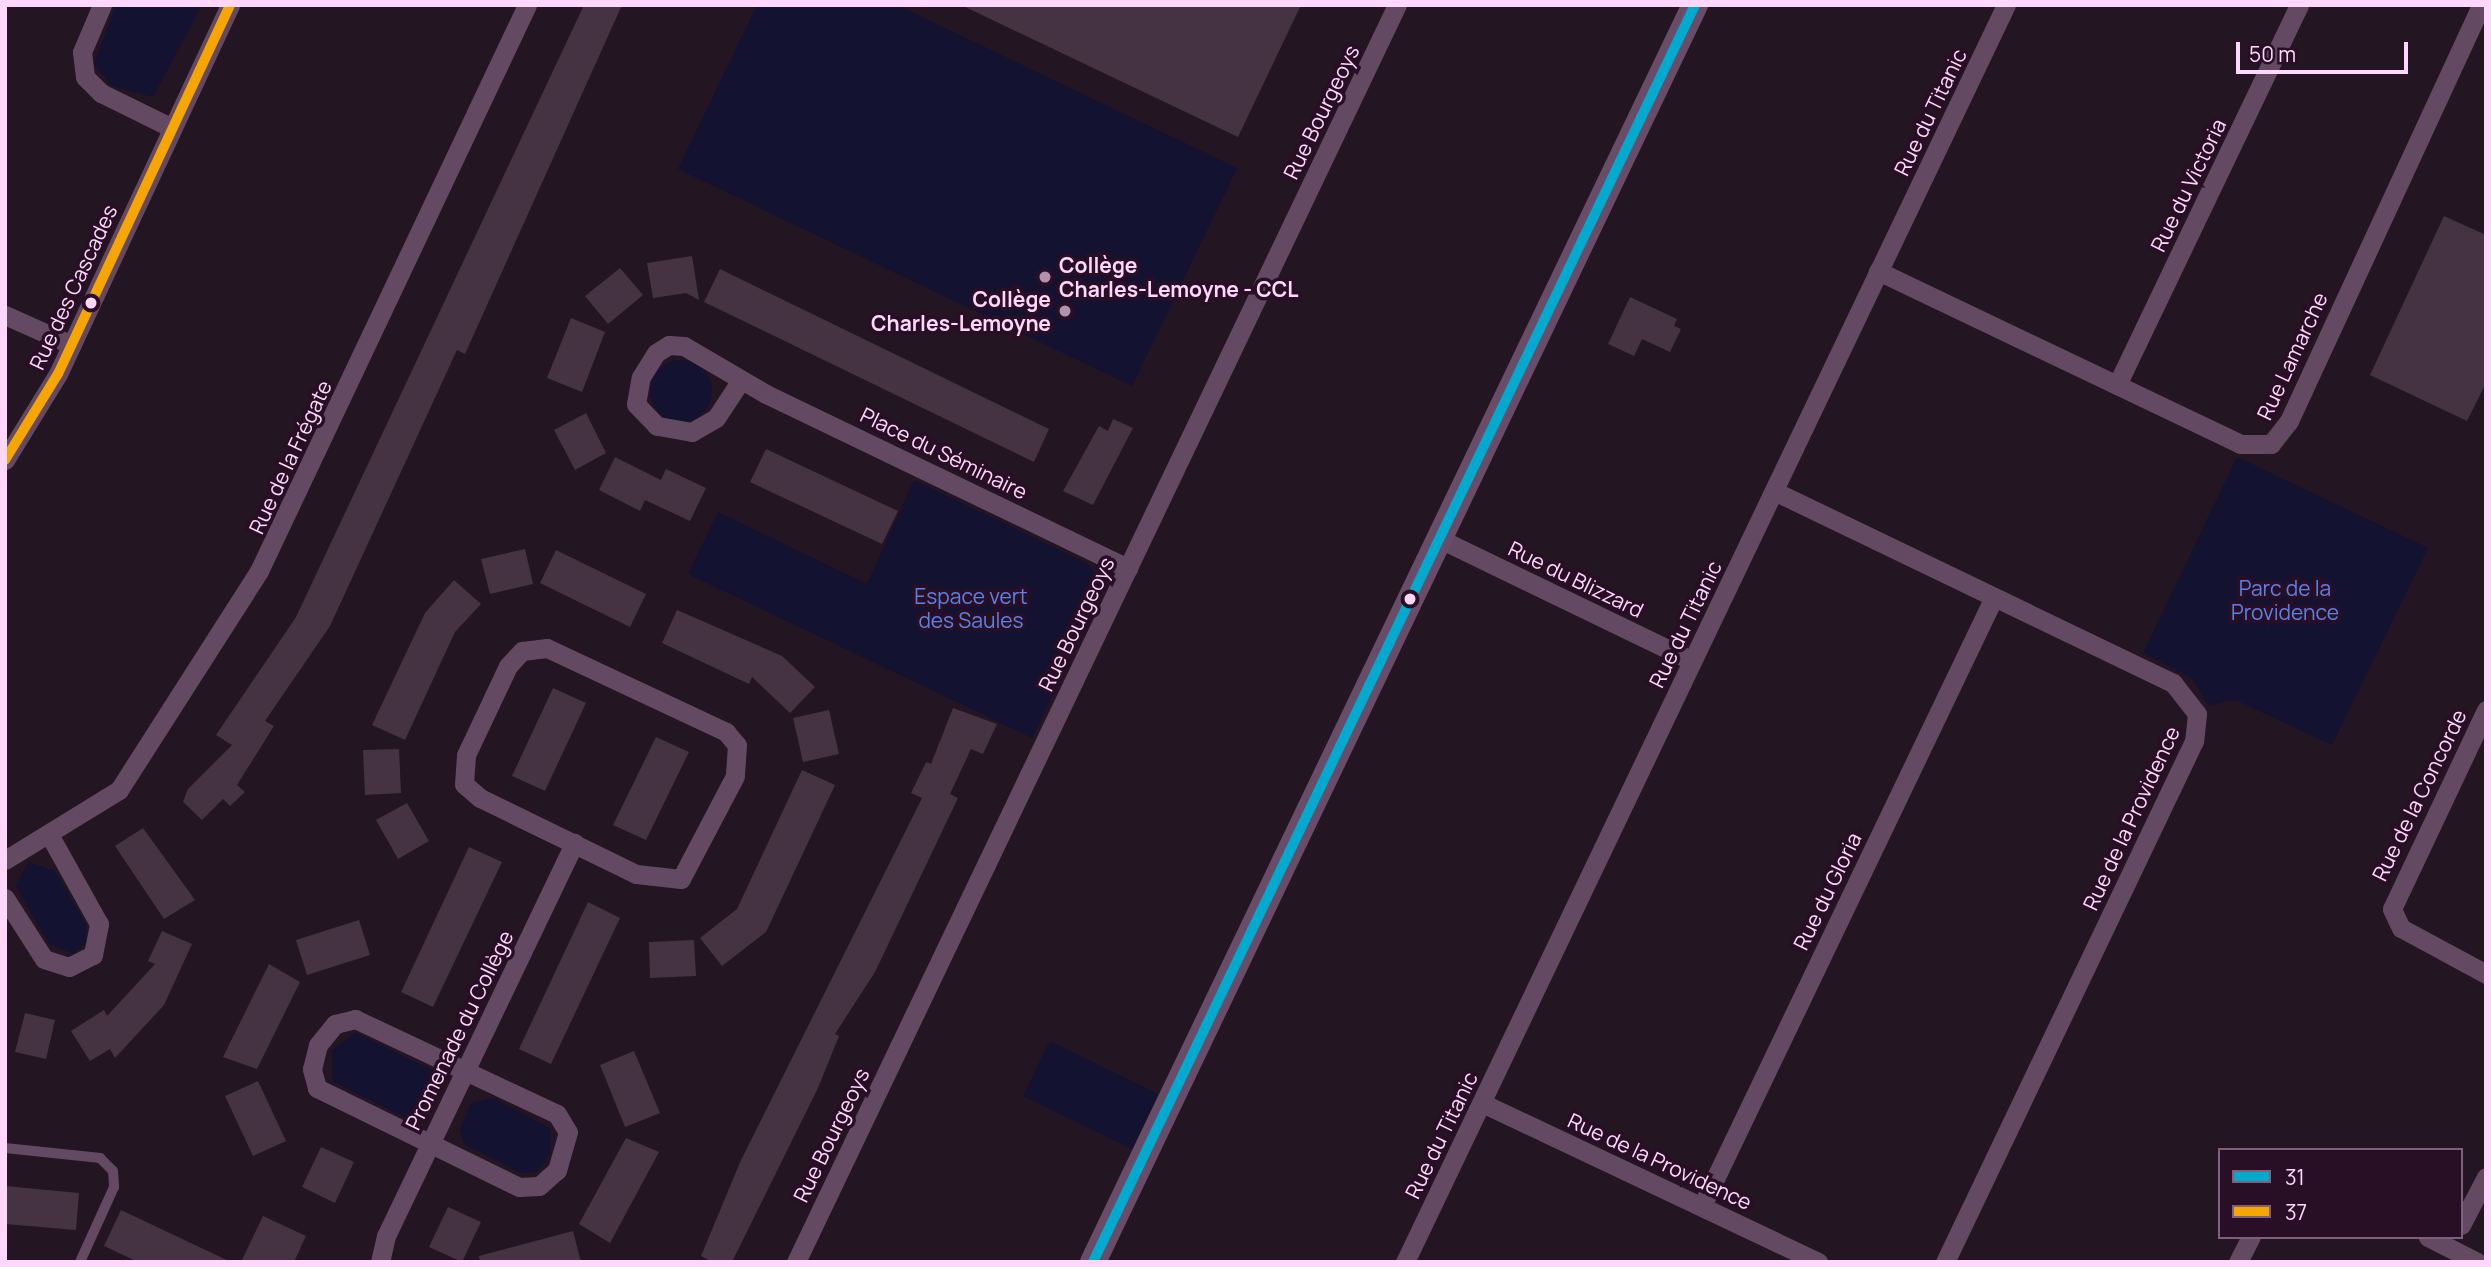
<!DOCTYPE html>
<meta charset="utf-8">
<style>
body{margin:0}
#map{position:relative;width:2491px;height:1267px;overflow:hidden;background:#231521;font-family:Manrope,sans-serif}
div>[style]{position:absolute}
.green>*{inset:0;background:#131331}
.round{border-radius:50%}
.building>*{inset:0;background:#453343}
.lane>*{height:10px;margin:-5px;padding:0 5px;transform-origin:5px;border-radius:5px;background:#644963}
.street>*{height:19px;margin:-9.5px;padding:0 9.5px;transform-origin:9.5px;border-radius:9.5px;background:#644963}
.secondary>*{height:26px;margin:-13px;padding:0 13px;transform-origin:13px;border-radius:13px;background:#694c68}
.bus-1>*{height:10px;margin:-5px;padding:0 5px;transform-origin:5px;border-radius:5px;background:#00a9ce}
.bus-2>*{height:10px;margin:-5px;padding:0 5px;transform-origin:5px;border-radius:5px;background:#f7a600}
.dots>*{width:19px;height:19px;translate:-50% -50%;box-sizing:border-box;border:4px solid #290f25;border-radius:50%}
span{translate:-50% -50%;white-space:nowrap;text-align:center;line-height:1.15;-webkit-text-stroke:7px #290f25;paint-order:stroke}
.street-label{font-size:21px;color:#ffd6fc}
.poi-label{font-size:21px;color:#ffd6fc;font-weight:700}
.left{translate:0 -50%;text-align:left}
.right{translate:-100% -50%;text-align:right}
.park-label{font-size:21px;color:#5b82e6}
.frame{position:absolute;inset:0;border:7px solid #ffd6fc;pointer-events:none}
.legend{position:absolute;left:2218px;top:1148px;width:245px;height:91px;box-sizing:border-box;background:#290f25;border:2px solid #7f5f7b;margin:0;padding:9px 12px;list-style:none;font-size:21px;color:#ffd6fc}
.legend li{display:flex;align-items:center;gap:14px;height:35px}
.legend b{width:35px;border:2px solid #7f5f7b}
.scale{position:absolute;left:2236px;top:42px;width:172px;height:32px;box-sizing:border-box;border:4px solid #ffd6fc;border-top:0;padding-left:9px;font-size:21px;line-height:24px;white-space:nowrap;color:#ffd6fc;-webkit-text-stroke:5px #290f25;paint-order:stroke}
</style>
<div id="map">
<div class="green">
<i style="clip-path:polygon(116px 5px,202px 5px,153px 97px,112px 86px,94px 64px)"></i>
<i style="clip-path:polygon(757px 5px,897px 5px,1237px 168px,1132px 386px,678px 169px)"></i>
<i class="round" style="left:650px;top:360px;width:62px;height:62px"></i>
<i style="clip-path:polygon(2237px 457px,2428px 548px,2332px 745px,2236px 700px,2209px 705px,2191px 678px,2143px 653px)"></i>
<i style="clip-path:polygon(914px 480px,1087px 563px,1098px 577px,1099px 598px,1032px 738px,688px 574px,718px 512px,867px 584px)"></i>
<i style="clip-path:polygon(28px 862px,55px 871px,86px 924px,86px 942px,74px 954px,49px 944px,16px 886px)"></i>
<i style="clip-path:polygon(356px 1033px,434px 1071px,411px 1120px,332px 1081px,332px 1050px)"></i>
<i style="clip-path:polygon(1050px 1041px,1158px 1094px,1132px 1149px,1023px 1096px)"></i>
<i style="clip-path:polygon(494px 1098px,551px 1129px,550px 1155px,537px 1172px,521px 1173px,464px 1144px,460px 1129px,471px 1103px)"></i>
</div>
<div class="building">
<i style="clip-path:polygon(584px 5px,622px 5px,465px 354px,457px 350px,330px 626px,265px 721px,274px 726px,237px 785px,245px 792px,230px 806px,223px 799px,202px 820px,183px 802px,188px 789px,232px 745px,216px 735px,296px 617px)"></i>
<i style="clip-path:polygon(961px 5px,1301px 5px,1238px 137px)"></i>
<i style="clip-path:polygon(2444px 216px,2486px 235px,2486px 383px,2467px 421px,2370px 375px)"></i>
<i style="clip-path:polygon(692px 256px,699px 300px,686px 293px,653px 298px,647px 263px)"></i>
<i style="clip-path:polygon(620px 268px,643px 295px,608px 324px,585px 296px)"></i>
<i style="clip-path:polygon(720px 269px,1049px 429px,1034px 462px,704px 302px)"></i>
<i style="clip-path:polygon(1630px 297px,1677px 319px,1674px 326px,1681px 329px,1670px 352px,1642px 339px,1634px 356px,1608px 344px)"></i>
<i style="clip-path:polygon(571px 318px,605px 332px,582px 392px,547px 378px)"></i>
<i style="clip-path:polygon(586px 413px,606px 453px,575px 470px,554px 430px)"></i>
<i style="clip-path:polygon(1113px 419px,1133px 428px,1093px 505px,1063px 491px,1099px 426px,1108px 431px)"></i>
<i style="clip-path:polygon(766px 449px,898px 511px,882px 544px,750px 482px)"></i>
<i style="clip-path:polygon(615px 457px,661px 480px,666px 469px,706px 488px,690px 521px,645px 500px,640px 511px,599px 490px)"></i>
<i style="clip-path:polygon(525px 549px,533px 584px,490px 594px,481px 559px)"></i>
<i style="clip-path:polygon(556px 550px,646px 594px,630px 627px,540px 583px)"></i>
<i style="clip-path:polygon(454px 580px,481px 604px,455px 632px,405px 740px,372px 725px,425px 613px)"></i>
<i style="clip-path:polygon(677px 610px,782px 656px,815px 687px,790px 713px,752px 677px,749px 684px,662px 643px)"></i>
<i style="clip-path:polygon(553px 688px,586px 703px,545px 791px,512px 776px)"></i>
<i style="clip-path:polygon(953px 708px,997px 724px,983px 754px,971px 749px,950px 794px,958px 798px,875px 972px,835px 1034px,839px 1036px,818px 1088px,732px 1262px,712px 1262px,701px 1256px,741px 1160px,922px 798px,911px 793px,926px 762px,931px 764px)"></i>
<i style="clip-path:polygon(829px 710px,839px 754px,803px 762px,793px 718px)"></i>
<i style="clip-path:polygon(656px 737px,689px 752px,646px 840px,613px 825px)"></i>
<i style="clip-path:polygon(399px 749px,401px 793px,365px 795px,363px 750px)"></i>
<i style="clip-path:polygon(802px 770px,835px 785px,766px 932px,722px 966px,700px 938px,737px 909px)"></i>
<i style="clip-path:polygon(407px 803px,429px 841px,398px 859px,376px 820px)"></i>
<i style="clip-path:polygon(143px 828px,195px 900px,164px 919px,115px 846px)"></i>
<i style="clip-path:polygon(469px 847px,502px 862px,433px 1007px,401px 992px)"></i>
<i style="clip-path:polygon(588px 902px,620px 918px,551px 1064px,519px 1049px)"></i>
<i style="clip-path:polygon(359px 920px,370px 955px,307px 975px,296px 940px)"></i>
<i style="clip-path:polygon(162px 931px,192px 944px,164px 1005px,115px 1058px,110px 1049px,90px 1061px,71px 1031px,104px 1010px,107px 1016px,155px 964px,148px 961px)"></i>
<i style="clip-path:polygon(694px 940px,696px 976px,650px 978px,649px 942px)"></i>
<i style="clip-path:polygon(269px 964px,300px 982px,257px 1069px,223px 1057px)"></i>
<i style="clip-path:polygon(25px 1013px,55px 1020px,46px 1059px,15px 1052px)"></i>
<i style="clip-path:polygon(634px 1051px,660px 1113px,625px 1127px,600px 1065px)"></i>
<i style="clip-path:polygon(258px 1081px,286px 1141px,253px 1156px,225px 1096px)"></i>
<i style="clip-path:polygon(626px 1138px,659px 1152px,610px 1243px,579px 1224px)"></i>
<i style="clip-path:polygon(321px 1147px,354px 1162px,335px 1203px,302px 1187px)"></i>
<i style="clip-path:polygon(5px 1186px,79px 1193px,76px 1230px,5px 1224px)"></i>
<i style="clip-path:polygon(448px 1207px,481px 1222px,462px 1262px,429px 1247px)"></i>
<i style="clip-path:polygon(121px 1210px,231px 1262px,138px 1262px,104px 1246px)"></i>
<i style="clip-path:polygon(263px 1216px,306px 1236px,294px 1262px,241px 1262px)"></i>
<i style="clip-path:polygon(573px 1231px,581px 1262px,480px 1262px,479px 1256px)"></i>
</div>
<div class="lane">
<i style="left:5px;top:1148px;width:96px;rotate:6deg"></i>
<i style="left:100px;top:1158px;width:18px;rotate:45deg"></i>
<i style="left:113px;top:1171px;width:16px;rotate:86deg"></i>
<i style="left:114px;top:1187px;width:82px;rotate:114.4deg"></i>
</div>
<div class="street">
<i style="left:102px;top:5px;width:51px;rotate:113.1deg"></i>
<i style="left:82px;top:52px;width:25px;rotate:83deg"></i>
<i style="left:85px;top:77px;width:23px;rotate:45deg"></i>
<i style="left:101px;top:93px;width:79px;rotate:26.2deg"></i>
<i style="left:1878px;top:271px;width:401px;rotate:25.5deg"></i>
<i style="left:2240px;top:444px;width:31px"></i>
<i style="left:2271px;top:444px;width:29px;rotate:-52deg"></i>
<i style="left:2289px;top:421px;width:458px;rotate:-65.2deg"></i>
<i style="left:5px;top:315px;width:73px;rotate:24.1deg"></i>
<i style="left:741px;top:380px;width:45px;rotate:123.3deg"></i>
<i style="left:716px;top:418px;width:28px;rotate:150deg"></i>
<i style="left:692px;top:432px;width:36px;rotate:-170deg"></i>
<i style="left:657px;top:426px;width:30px;rotate:-134deg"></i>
<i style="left:636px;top:404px;width:27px;rotate:-80deg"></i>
<i style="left:641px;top:377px;width:28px;rotate:-58deg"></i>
<i style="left:656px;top:353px;width:15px;rotate:-32deg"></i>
<i style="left:669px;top:345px;width:15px;rotate:4deg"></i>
<i style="left:684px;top:346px;width:95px;rotate:30.3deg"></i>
<i style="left:766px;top:394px;width:402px;rotate:25.7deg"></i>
<i style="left:2117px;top:385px;width:421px;rotate:-64.4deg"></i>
<i style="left:5px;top:460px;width:101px;rotate:-58.4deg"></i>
<i style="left:58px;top:374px;width:407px;rotate:-65deg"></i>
<i style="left:1774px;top:491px;width:443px;rotate:25.7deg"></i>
<i style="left:2173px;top:683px;width:39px;rotate:52deg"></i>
<i style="left:2197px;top:714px;width:27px;rotate:96deg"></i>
<i style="left:2194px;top:741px;width:577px;rotate:115.54deg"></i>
<i style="left:1440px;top:539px;width:280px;rotate:25.8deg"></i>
<i style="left:547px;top:648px;width:198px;rotate:25.1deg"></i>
<i style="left:726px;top:732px;width:17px;rotate:50deg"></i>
<i style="left:737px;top:745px;width:31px;rotate:94deg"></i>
<i style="left:735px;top:776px;width:116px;rotate:117.7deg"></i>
<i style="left:681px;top:879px;width:45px;rotate:-173.7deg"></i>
<i style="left:636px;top:874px;width:174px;rotate:-154deg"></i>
<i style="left:480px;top:798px;width:21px;rotate:-139deg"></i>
<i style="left:464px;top:784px;width:29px;rotate:-86deg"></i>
<i style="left:466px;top:755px;width:98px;rotate:-64.7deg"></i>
<i style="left:508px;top:666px;width:21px;rotate:-47deg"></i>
<i style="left:522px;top:651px;width:25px;rotate:-7deg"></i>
<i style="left:2486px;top:710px;width:220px;rotate:115.3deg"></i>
<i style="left:2392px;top:909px;width:21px;rotate:65deg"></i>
<i style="left:2401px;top:928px;width:97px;rotate:28.4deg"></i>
<i style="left:5px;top:860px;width:134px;rotate:-31.6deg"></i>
<i style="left:119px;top:790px;width:260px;rotate:-57.4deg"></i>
<i style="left:259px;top:571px;width:626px;rotate:-64.66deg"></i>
<i style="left:5px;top:898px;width:72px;rotate:57.4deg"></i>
<i style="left:44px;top:959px;width:26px;rotate:18deg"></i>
<i style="left:69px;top:967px;width:27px;rotate:-27deg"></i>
<i style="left:93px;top:955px;width:32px;rotate:-79deg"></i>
<i style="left:99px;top:924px;width:103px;rotate:-119.1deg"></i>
<i style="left:355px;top:1019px;width:223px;rotate:25.2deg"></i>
<i style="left:557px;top:1114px;width:21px;rotate:59deg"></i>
<i style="left:568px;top:1132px;width:40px;rotate:106deg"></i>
<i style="left:557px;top:1170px;width:24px;rotate:138deg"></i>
<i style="left:539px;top:1186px;width:20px;rotate:177deg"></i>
<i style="left:519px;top:1187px;width:225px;rotate:-153.9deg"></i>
<i style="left:317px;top:1088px;width:20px;rotate:-105deg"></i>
<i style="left:312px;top:1069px;width:25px;rotate:-76deg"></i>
<i style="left:318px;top:1045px;width:27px;rotate:-51deg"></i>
<i style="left:335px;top:1024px;width:21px;rotate:-14deg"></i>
<i style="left:1482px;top:1103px;width:372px;rotate:25.3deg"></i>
<i style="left:1702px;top:1206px;width:675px;rotate:-64.38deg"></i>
<i style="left:2461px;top:1225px;width:54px;rotate:-62.5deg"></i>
<i style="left:2428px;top:1237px;width:55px;rotate:27deg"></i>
<i style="left:380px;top:1262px;width:27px;rotate:-77deg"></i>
<i style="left:386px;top:1236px;width:436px;rotate:-64.4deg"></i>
<i style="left:796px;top:1262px;width:1393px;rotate:-64.45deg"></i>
<i style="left:1405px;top:1262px;width:1393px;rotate:-64.45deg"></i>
<i style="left:2238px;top:1262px;width:28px;rotate:-63deg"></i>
</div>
<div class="secondary">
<i style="left:1093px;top:1262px;width:1394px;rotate:-64.41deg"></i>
</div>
<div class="bus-1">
<i style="left:1093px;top:1262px;width:1394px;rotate:-64.41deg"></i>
</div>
<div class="bus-2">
<i style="left:5px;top:460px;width:101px;rotate:-58.4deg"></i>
<i style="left:58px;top:374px;width:407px;rotate:-65deg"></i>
</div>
<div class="dots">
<i style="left:1045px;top:277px;background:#b292af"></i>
<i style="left:91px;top:303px;background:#ffd6fc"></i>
<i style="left:1065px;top:311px;background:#b292af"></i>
<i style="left:1410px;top:599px;background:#ffd6fc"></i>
</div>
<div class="street-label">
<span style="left:1321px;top:112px;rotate:-64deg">Rue Bourgeoys</span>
<span style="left:1930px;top:112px;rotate:-64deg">Rue du Titanic</span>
<span style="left:2188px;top:185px;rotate:-64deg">Rue du Victoria</span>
<span style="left:73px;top:287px;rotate:-65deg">Rue des Cascades</span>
<span style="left:2292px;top:356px;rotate:-65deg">Rue Lamarche</span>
<span style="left:944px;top:453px;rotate:26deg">Place du Séminaire</span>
<span style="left:290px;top:457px;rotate:-65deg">Rue de la Frégate</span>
<span style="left:1576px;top:579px;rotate:26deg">Rue du Blizzard</span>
<span style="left:1076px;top:624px;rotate:-64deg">Rue Bourgeoys</span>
<span style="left:1685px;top:624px;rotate:-64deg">Rue du Titanic</span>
<span style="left:2419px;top:795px;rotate:-64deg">Rue de la Concorde</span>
<span style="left:2131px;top:818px;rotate:-65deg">Rue de la Providence</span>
<span style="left:1827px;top:891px;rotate:-64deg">Rue du Gloria</span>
<span style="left:459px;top:1030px;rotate:-64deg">Promenade du Collège</span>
<span style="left:831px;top:1135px;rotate:-64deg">Rue Bourgeoys</span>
<span style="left:1441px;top:1135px;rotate:-64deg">Rue du Titanic</span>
<span style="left:1660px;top:1161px;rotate:25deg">Rue de la Providence</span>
</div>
<div class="poi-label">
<span class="left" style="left:1059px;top:277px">Collège<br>Charles-Lemoyne - CCL</span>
<span class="right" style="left:1051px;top:311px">Collège<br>Charles-Lemoyne</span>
</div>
<div class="park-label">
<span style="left:2285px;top:600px">Parc de la<br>Providence</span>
<span style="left:971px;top:608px">Espace vert<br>des Saules</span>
</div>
<div class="frame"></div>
<ul class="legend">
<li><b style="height:9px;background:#00a9ce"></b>31</li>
<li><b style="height:9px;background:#f7a600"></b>37</li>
</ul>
<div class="scale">50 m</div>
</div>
